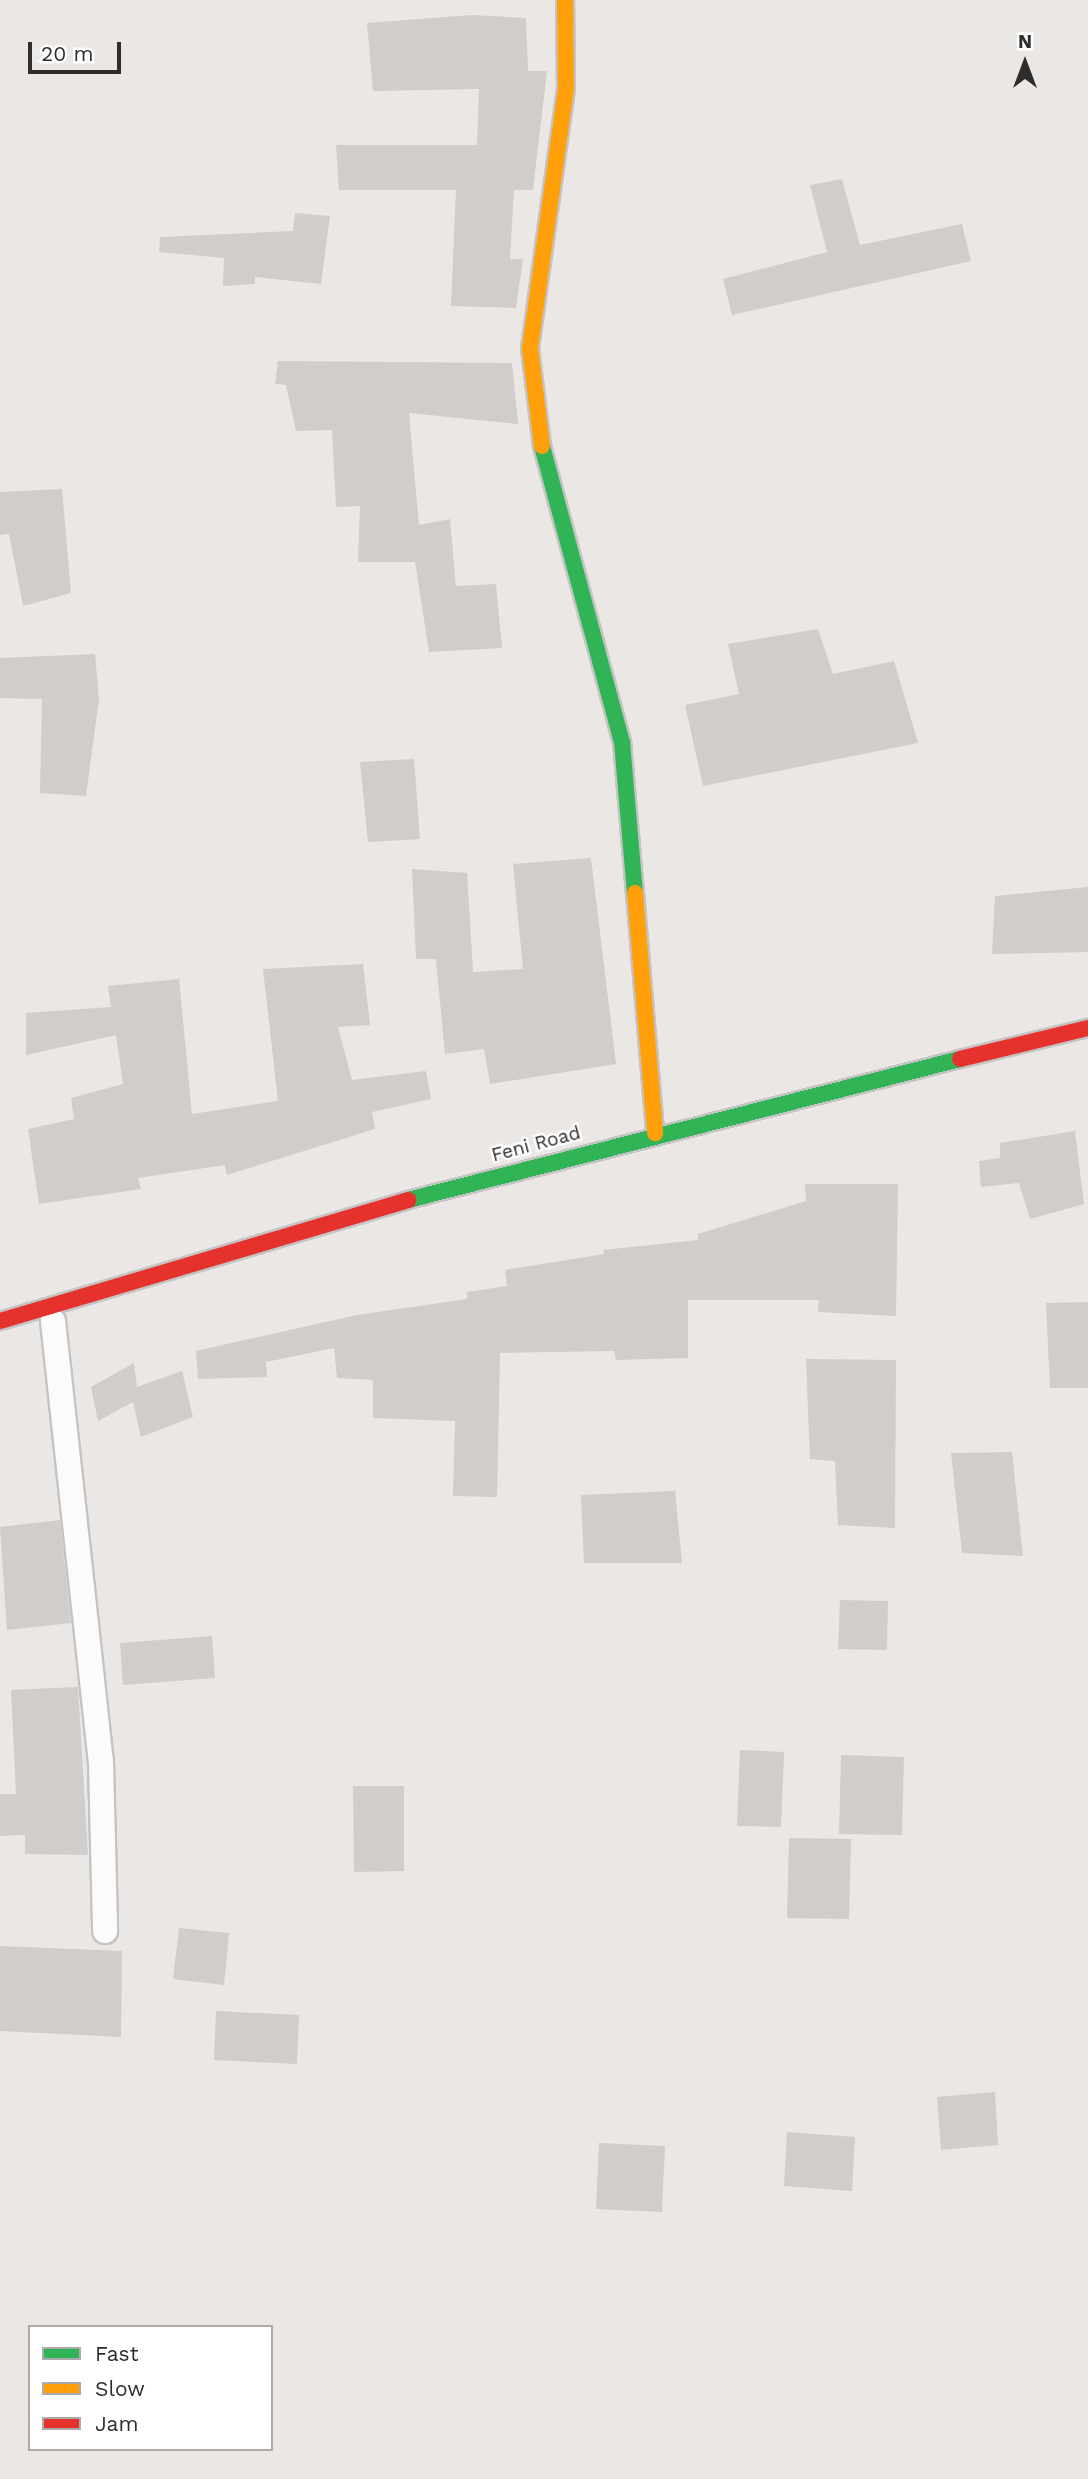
<!DOCTYPE html>
<style>
body{margin:0}
#map{position:relative;width:1088px;height:2479px;overflow:hidden;background:#ebe7e4;font-family:"Work Sans",sans-serif}
div>[style]{position:absolute}
.building>*{inset:0;background:#d0cdcb}
.roads{filter:drop-shadow(2px 0 #c5c4c4) drop-shadow(-2px 0 #c5c4c4) drop-shadow(0 2px #c5c4c4) drop-shadow(0 -2px #c5c4c4)}
.street>*{height:24px;margin:-12px;padding:0 12px;transform-origin:12px;border-radius:12px;background:#fcfbfb}
.fast>*{height:16px;margin:-8px;padding:0 8px;transform-origin:8px;border-radius:8px;background:#30b455}
.slow>*{height:16px;margin:-8px;padding:0 8px;transform-origin:8px;border-radius:8px;background:#ff9f0a}
.jam>*{height:16px;margin:-8px;padding:0 8px;transform-origin:8px;border-radius:8px;background:#e5322d}
span{translate:-50% -50%;white-space:nowrap;text-align:center;line-height:1.15;-webkit-text-stroke:5px #fff;paint-order:stroke}
.street-label{font-size:19px;color:#2d2d2d}
.legend{position:absolute;left:28px;top:2325px;width:245px;height:126px;box-sizing:border-box;background:#fff;border:2px solid #ababab;margin:0;padding:9px 12px;list-style:none;font-size:21px;color:#2d2d2d}
.legend li{display:flex;align-items:center;gap:14px;height:35px}
.legend b{width:35px;border:2px solid #ababab}
.north{position:absolute;left:990px;top:28px;width:70px;height:70px;-webkit-text-stroke:5px #fff;paint-order:stroke;rotate:0deg;font-size:19px;font-weight:700;line-height:28px;text-align:center;color:#2d2d2d}
.north::after{content:'';display:block;margin:auto;width:24px;height:32px;background:#2d2d2d;clip-path:polygon(50% 0,100% 100%,50% 72%,0 100%)}
.scale{position:absolute;left:28px;top:42px;width:93px;height:32px;box-sizing:border-box;border:4px solid #2d2d2d;border-top:0;padding-left:9px;font-size:21px;line-height:24px;white-space:nowrap;color:#2d2d2d;-webkit-text-stroke:5px #fff;paint-order:stroke}
</style>
<div id="map">
<div class="building">
<i style="clip-path:polygon(472px 15px,526px 18px,528px 71px,547px 71px,533px 190px,514px 190px,510px 259px,523px 259px,516px 308px,451px 306px,456px 190px,339px 190px,336px 145px,477px 145px,479px 89px,373px 91px,367px 23px)"></i>
<i style="clip-path:polygon(842px 179px,860px 245px,962px 224px,971px 261px,732px 315px,723px 279px,827px 252px,810px 185px)"></i>
<i style="clip-path:polygon(295px 213px,330px 216px,321px 284px,255px 277px,255px 284px,223px 286px,224px 258px,159px 252px,160px 237px,293px 231px)"></i>
<i style="clip-path:polygon(278px 361px,512px 363px,518px 424px,409px 413px,419px 525px,450px 519px,456px 586px,496px 584px,502px 648px,429px 652px,415px 562px,358px 562px,360px 506px,336px 507px,332px 430px,296px 431px,286px 385px,275px 384px)"></i>
<i style="clip-path:polygon(62px 489px,71px 593px,23px 606px,9px 534px,0 535px,0 492px)"></i>
<i style="clip-path:polygon(818px 629px,833px 674px,894px 661px,918px 743px,703px 786px,685px 705px,739px 694px,728px 644px)"></i>
<i style="clip-path:polygon(95px 654px,99px 699px,86px 796px,40px 793px,42px 699px,0 698px,0 658px)"></i>
<i style="clip-path:polygon(414px 759px,420px 839px,368px 842px,360px 762px)"></i>
<i style="clip-path:polygon(591px 858px,616px 1064px,490px 1084px,484px 1049px,445px 1054px,436px 959px,416px 959px,412px 869px,467px 873px,473px 972px,523px 969px,513px 864px)"></i>
<i style="clip-path:polygon(1088px 887px,1088px 952px,992px 954px,995px 896px)"></i>
<i style="clip-path:polygon(363px 964px,370px 1025px,338px 1027px,352px 1080px,426px 1071px,431px 1099px,372px 1112px,375px 1129px,227px 1175px,225px 1165px,138px 1178px,141px 1189px,39px 1204px,28px 1129px,74px 1119px,71px 1098px,123px 1084px,116px 1035px,26px 1055px,26px 1013px,111px 1007px,108px 986px,179px 979px,192px 1114px,278px 1101px,263px 969px)"></i>
<i style="clip-path:polygon(1075px 1131px,1084px 1204px,1030px 1219px,1019px 1183px,981px 1187px,979px 1161px,1000px 1158px,1000px 1143px)"></i>
<i style="clip-path:polygon(805px 1184px,898px 1184px,896px 1316px,818px 1312px,819px 1300px,688px 1300px,688px 1358px,616px 1360px,614px 1351px,500px 1353px,497px 1497px,453px 1496px,455px 1421px,373px 1418px,373px 1380px,337px 1378px,334px 1348px,266px 1362px,267px 1377px,198px 1379px,196px 1351px,357px 1315px,467px 1299px,467px 1292px,507px 1286px,505px 1270px,604px 1254px,603px 1250px,698px 1240px,698px 1234px,806px 1201px)"></i>
<i style="clip-path:polygon(1088px 1302px,1088px 1388px,1050px 1388px,1046px 1303px)"></i>
<i style="clip-path:polygon(806px 1359px,896px 1360px,895px 1528px,838px 1525px,835px 1461px,810px 1459px)"></i>
<i style="clip-path:polygon(134px 1363px,137px 1387px,182px 1371px,193px 1417px,141px 1437px,133px 1402px,98px 1421px,91px 1387px)"></i>
<i style="clip-path:polygon(1012px 1452px,1023px 1556px,962px 1553px,951px 1453px)"></i>
<i style="clip-path:polygon(675px 1491px,682px 1563px,584px 1563px,581px 1495px)"></i>
<i style="clip-path:polygon(60px 1520px,71px 1623px,7px 1630px,0 1527px)"></i>
<i style="clip-path:polygon(840px 1600px,888px 1601px,887px 1650px,838px 1649px)"></i>
<i style="clip-path:polygon(212px 1636px,215px 1678px,123px 1685px,120px 1643px)"></i>
<i style="clip-path:polygon(78px 1687px,88px 1855px,25px 1854px,25px 1835px,0 1836px,0 1794px,16px 1794px,11px 1690px)"></i>
<i style="clip-path:polygon(740px 1750px,784px 1752px,781px 1827px,737px 1826px)"></i>
<i style="clip-path:polygon(841px 1755px,904px 1757px,902px 1835px,839px 1834px)"></i>
<i style="clip-path:polygon(353px 1786px,404px 1786px,404px 1871px,354px 1872px)"></i>
<i style="clip-path:polygon(789px 1838px,851px 1839px,849px 1919px,787px 1918px)"></i>
<i style="clip-path:polygon(179px 1928px,229px 1933px,224px 1985px,173px 1979px)"></i>
<i style="clip-path:polygon(0 1946px,122px 1951px,121px 2037px,0 2031px)"></i>
<i style="clip-path:polygon(216px 2011px,299px 2015px,297px 2064px,214px 2060px)"></i>
<i style="clip-path:polygon(995px 2092px,998px 2145px,941px 2150px,937px 2097px)"></i>
<i style="clip-path:polygon(787px 2132px,855px 2137px,852px 2191px,784px 2186px)"></i>
<i style="clip-path:polygon(599px 2143px,665px 2146px,662px 2212px,596px 2209px)"></i>
</div>
<div class="roads">
<div class="street">
<i style="left:53px;top:1321px;width:444px;rotate:83.8deg"></i>
<i style="left:101px;top:1762px;width:169px;rotate:88.6deg"></i>
</div>
<div class="fast">
<i style="left:542px;top:446px;width:307px;rotate:74.9deg"></i>
<i style="left:622px;top:742px;width:152px;rotate:85.1deg"></i>
<i style="left:408px;top:1200px;width:570px;rotate:-14.33deg"></i>
</div>
<div class="slow">
<i style="left:542px;top:446px;width:99px;rotate:-97deg"></i>
<i style="left:530px;top:348px;width:261px;rotate:-82.1deg"></i>
<i style="left:566px;top:89px;width:89px;rotate:-90.6deg"></i>
<i style="left:635px;top:893px;width:241px;rotate:85.2deg"></i>
</div>
<div class="jam">
<i style="left:960px;top:1059px;width:132px;rotate:-13.6deg"></i>
<i style="left:0;top:1321px;width:426px;rotate:-16.5deg"></i>
</div>
</div>
<div class="street-label">
<span style="left:536px;top:1144px;rotate:-15deg">Feni Road</span>
</div>
<ul class="legend">
<li><b style="height:9px;background:#30b455"></b>Fast</li>
<li><b style="height:9px;background:#ff9f0a"></b>Slow</li>
<li><b style="height:9px;background:#e5322d"></b>Jam</li>
</ul>
<div class="north">N</div>
<div class="scale">20 m</div>
</div>
